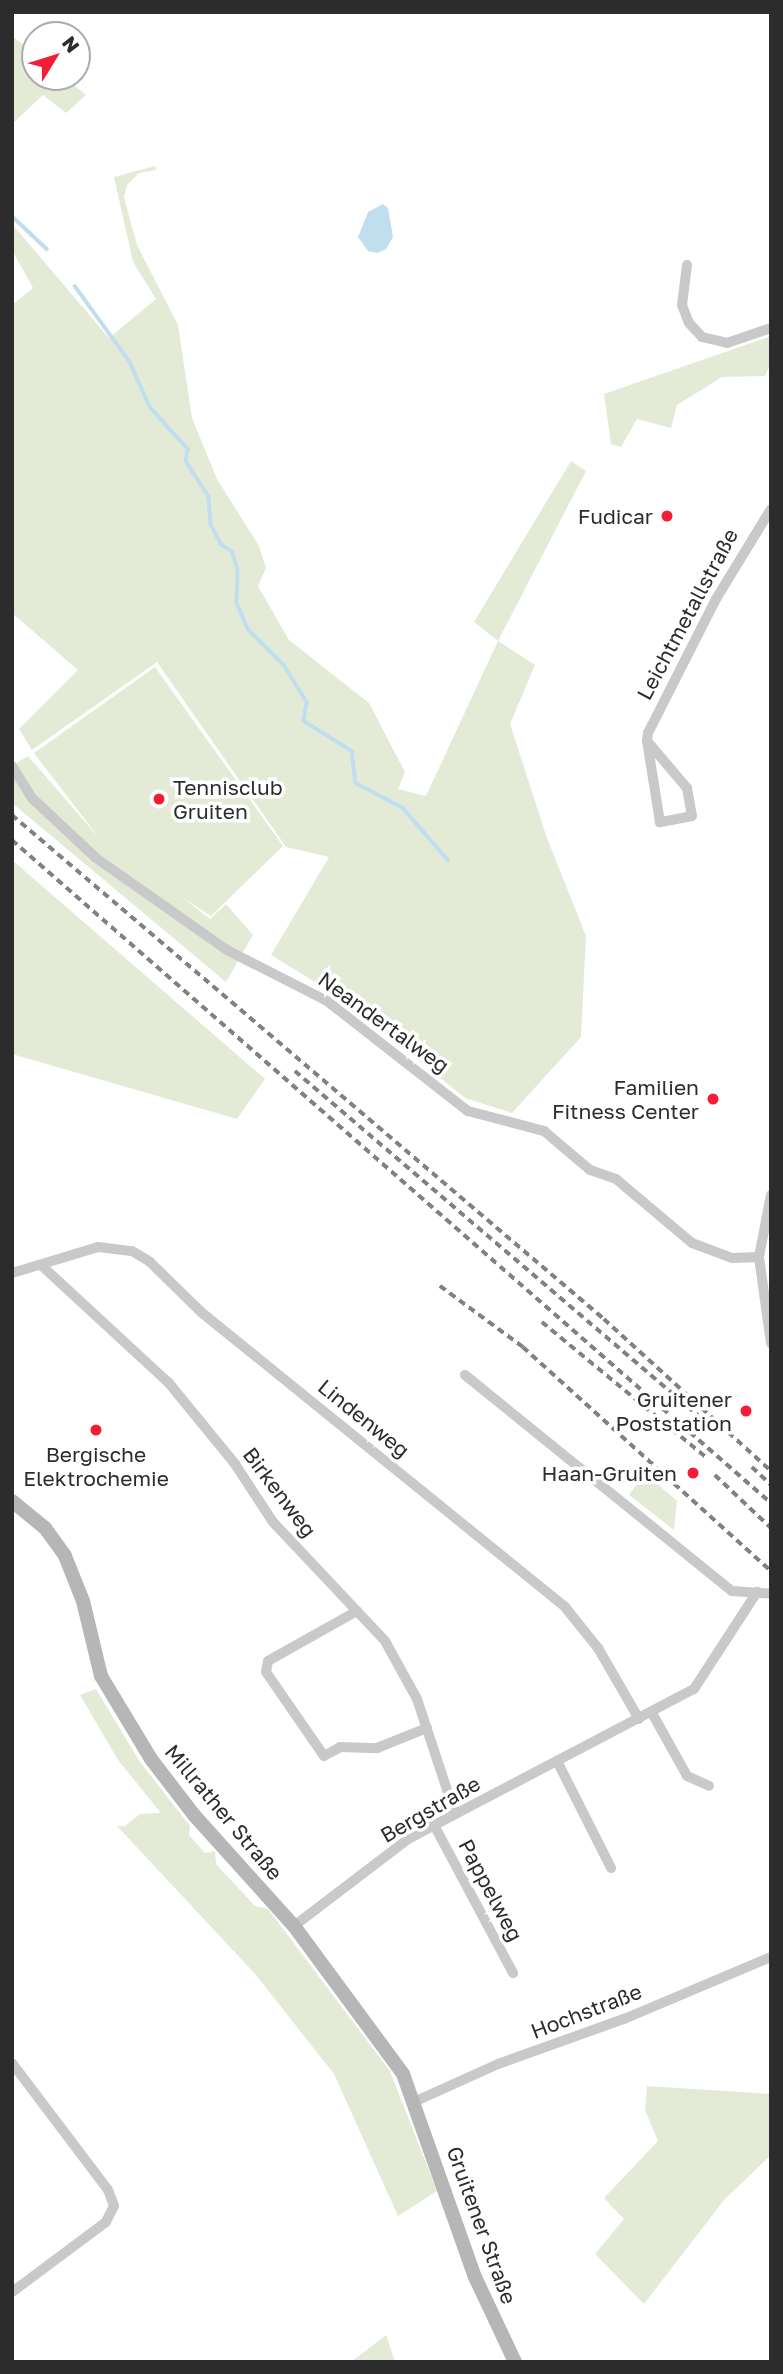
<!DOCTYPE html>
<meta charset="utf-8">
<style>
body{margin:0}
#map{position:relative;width:783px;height:2374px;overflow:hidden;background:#fff;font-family:"Golos Text",sans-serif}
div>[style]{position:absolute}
.green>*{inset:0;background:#e3ebd7}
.water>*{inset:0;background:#c1deee}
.stream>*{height:3.5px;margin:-1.75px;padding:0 1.75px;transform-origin:1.75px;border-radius:1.75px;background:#c1deee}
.minor>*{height:10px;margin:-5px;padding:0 5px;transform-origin:5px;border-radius:5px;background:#c9c9c9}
.secondary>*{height:14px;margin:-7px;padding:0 7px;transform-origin:7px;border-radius:7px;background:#b6b6b6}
.rail>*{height:3.5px;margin-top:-1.75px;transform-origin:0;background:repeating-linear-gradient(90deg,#818181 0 7px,transparent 0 12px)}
.dots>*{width:19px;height:19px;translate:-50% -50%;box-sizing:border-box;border:4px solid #fff;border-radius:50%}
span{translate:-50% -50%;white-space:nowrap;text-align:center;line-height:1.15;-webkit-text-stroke:7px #fff;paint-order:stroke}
.poi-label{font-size:21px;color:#2c2c2c}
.right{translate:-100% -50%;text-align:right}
.left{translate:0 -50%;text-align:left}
.street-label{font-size:21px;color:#2c2c2c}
.frame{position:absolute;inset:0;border:14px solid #2c2c2c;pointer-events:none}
.north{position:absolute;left:21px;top:21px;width:70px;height:70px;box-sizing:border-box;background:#fff;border:2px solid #ababab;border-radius:50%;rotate:52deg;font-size:19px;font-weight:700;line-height:28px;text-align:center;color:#2c2c2c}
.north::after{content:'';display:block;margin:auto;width:24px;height:32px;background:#f51c35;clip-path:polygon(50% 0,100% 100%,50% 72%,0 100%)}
</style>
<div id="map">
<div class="green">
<i style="clip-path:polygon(12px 36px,35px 54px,35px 77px,65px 77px,86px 95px,66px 113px,43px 95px,12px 124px)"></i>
<i style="clip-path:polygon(155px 166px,156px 170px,139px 173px,127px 185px,124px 197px,137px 245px,178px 325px,192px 418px,217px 479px,259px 546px,266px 568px,258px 586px,289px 640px,369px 703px,405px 772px,398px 789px,426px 796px,498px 641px,474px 622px,571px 461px,586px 471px,498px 641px,535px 665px,510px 724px,547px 838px,586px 936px,581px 1037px,512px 1113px,465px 1098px,341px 998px,271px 955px,329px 857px,286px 847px,157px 662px,32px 750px,19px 729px,78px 670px,12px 613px,12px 305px,33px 288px,12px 250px,12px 224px,109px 338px,156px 299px,133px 262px,114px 177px)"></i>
<i style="clip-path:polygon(771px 336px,771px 363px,765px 376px,722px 377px,677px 405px,671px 428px,637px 419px,621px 447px,611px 444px,604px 394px)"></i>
<i style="clip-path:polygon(155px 667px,283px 846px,211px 916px,183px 898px,210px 919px,226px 904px,253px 935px,226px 982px,12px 803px,12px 766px,28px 756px,99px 838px,34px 753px)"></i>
<i style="clip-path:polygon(12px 860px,265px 1079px,237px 1119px,12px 1054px)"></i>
<i style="clip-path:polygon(645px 1473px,677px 1501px,674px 1530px,629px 1495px)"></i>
<i style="clip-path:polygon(96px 1689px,140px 1762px,190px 1826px,189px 1835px,205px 1853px,215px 1851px,216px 1864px,255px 1906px,268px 1909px,390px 2071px,437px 2191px,398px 2216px,334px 2074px,256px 1975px,117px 1826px,125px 1826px,140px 1814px,161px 1813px,118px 1760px,80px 1695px)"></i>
<i style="clip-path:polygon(647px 2086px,771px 2094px,771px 2155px,724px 2200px,644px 2304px,595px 2254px,624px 2219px,604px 2198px,658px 2141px,645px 2110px)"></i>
<i style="clip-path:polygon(386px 2335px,395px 2362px,351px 2362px)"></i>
</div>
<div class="water">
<i style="clip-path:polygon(383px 204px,388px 208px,393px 237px,386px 249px,377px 253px,368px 251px,358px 237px,368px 212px)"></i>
</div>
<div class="stream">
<i style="left:12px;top:216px;width:48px;rotate:43.3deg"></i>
<i style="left:75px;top:286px;width:94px;rotate:54.1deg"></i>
<i style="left:130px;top:362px;width:49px;rotate:66deg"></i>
<i style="left:150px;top:407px;width:57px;rotate:47.9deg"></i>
<i style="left:188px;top:449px;width:12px;rotate:99deg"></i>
<i style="left:186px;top:461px;width:43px;rotate:57.4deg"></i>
<i style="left:209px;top:497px;width:28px;rotate:86deg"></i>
<i style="left:211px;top:525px;width:23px;rotate:61deg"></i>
<i style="left:222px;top:545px;width:12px;rotate:31deg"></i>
<i style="left:232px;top:551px;width:19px;rotate:72deg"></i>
<i style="left:238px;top:569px;width:34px;rotate:92deg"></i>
<i style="left:237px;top:603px;width:28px;rotate:67deg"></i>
<i style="left:248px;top:629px;width:51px;rotate:45deg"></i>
<i style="left:284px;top:665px;width:44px;rotate:58.1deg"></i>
<i style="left:307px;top:702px;width:19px;rotate:99deg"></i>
<i style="left:304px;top:721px;width:57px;rotate:32deg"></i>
<i style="left:352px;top:751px;width:32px;rotate:83deg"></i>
<i style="left:356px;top:783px;width:53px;rotate:28deg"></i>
<i style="left:403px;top:808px;width:69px;rotate:49.1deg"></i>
</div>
<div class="minor">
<i style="left:687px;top:265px;width:40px;rotate:97.1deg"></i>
<i style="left:682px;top:305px;width:19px;rotate:69deg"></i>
<i style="left:689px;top:323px;width:19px;rotate:47deg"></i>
<i style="left:702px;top:337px;width:26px;rotate:13deg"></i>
<i style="left:727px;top:343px;width:46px;rotate:-18.8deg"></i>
<i style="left:647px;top:741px;width:62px;rotate:49.6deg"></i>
<i style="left:687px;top:788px;width:28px;rotate:80deg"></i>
<i style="left:692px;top:816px;width:33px;rotate:169deg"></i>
<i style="left:660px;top:822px;width:82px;rotate:-99.1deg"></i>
<i style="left:647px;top:741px;width:8px;rotate:-83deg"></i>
<i style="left:648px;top:733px;width:150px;rotate:-63.1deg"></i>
<i style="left:716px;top:599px;width:105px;rotate:-58.6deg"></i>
<i style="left:12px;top:766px;width:39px;rotate:58deg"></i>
<i style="left:33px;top:799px;width:86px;rotate:43.1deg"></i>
<i style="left:96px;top:858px;width:160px;rotate:35.1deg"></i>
<i style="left:227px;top:950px;width:112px;rotate:27deg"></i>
<i style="left:327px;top:1001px;width:179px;rotate:38deg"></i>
<i style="left:468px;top:1111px;width:79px;rotate:14.7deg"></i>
<i style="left:544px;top:1131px;width:60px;rotate:40.3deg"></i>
<i style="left:590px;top:1170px;width:28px;rotate:19deg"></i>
<i style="left:616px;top:1179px;width:99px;rotate:40.1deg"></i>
<i style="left:692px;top:1243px;width:43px;rotate:20.6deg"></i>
<i style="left:732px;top:1258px;width:27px;rotate:-2deg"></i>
<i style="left:771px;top:1195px;width:63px;rotate:101deg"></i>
<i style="left:759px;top:1257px;width:87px;rotate:82.1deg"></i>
<i style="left:41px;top:1265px;width:173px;rotate:42.7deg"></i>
<i style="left:168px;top:1382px;width:106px;rotate:50.7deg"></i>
<i style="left:235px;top:1464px;width:69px;rotate:56.8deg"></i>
<i style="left:273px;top:1522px;width:163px;rotate:46.7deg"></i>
<i style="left:385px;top:1641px;width:66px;rotate:61.1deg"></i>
<i style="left:417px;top:1699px;width:121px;rotate:71.7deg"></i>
<i style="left:12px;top:1273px;width:90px;rotate:-16.8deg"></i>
<i style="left:98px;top:1247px;width:34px;rotate:7deg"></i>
<i style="left:132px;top:1251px;width:21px;rotate:31deg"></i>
<i style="left:150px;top:1262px;width:71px;rotate:44.4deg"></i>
<i style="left:201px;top:1312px;width:469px;rotate:39deg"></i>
<i style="left:565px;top:1607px;width:53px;rotate:51.2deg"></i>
<i style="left:598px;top:1648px;width:82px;rotate:60deg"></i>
<i style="left:465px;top:1375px;width:343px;rotate:39deg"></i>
<i style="left:732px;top:1591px;width:39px;rotate:4deg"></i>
<i style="left:357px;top:1611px;width:102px;rotate:150.7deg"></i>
<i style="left:268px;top:1661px;width:11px;rotate:100deg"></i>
<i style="left:266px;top:1672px;width:102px;rotate:55.4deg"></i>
<i style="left:324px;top:1756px;width:18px;rotate:-29deg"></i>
<i style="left:340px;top:1747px;width:37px;rotate:2deg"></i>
<i style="left:377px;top:1748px;width:54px;rotate:-21.8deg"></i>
<i style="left:652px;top:1713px;width:72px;rotate:60.9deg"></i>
<i style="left:687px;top:1776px;width:24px;rotate:24deg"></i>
<i style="left:557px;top:1761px;width:120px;rotate:63.2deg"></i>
<i style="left:434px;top:1825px;width:168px;rotate:61.9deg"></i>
<i style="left:294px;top:1926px;width:143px;rotate:-37.3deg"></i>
<i style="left:408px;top:1839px;width:323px;rotate:-27.7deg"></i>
<i style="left:694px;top:1689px;width:116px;rotate:-57deg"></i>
<i style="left:12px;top:2063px;width:159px;rotate:52.9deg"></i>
<i style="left:108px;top:2190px;width:17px;rotate:69deg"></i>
<i style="left:114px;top:2206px;width:18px;rotate:117deg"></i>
<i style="left:106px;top:2222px;width:117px;rotate:143.3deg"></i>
<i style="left:416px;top:2101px;width:90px;rotate:-24.3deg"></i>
<i style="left:498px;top:2064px;width:134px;rotate:-19.7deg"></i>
<i style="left:624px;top:2019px;width:160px;rotate:-22.9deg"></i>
</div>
<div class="secondary">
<i style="left:12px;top:1501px;width:43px;rotate:39.3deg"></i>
<i style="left:45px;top:1528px;width:34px;rotate:54deg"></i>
<i style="left:65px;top:1556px;width:48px;rotate:68.2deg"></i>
<i style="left:83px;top:1601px;width:77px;rotate:76.5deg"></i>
<i style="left:101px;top:1676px;width:97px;rotate:58.9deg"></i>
<i style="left:151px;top:1759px;width:71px;rotate:52.5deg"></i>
<i style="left:194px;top:1815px;width:149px;rotate:48deg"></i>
<i style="left:294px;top:1926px;width:184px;rotate:53.6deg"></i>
<i style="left:403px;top:2074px;width:215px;rotate:70.5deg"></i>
<i style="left:475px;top:2277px;width:94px;rotate:64.8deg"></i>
</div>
<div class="rail">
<i style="left:12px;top:815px;width:777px;rotate:40.41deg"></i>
<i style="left:604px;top:1319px;width:226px;rotate:42.3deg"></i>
<i style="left:12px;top:840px;width:1008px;rotate:41.14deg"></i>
<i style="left:295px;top:1071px;width:542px;rotate:40.51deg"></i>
<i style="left:440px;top:1286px;width:103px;rotate:36.3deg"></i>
<i style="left:523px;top:1347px;width:334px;rotate:42.1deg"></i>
<i style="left:542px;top:1322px;width:212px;rotate:39.5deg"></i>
<i style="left:752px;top:1467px;width:26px;rotate:43deg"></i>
<i style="left:715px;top:1475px;width:77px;rotate:43.4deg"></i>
</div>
<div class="dots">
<i style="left:667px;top:516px;background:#f51c35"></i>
<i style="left:159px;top:799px;background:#f51c35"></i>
<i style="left:713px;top:1099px;background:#f51c35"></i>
<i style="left:746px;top:1411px;background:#f51c35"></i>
<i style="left:96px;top:1430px;background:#f51c35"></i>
<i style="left:693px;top:1473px;background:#f51c35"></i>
</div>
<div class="poi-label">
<span class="right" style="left:653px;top:516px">Fudicar</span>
<span class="left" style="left:173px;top:799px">Tennisclub<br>Gruiten</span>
<span class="right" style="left:699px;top:1099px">Familien<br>Fitness Center</span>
<span class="right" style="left:732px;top:1411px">Gruitener<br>Poststation</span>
<span style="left:96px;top:1466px">Bergische<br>Elektrochemie</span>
<span class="right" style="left:677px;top:1473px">Haan-Gruiten</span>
</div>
<div class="street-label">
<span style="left:687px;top:614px;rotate:-62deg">Leichtmetallstraße</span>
<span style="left:384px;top:1022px;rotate:36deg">Neandertalweg</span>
<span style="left:364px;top:1418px;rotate:39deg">Lindenweg</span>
<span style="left:280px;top:1492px;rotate:53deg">Birkenweg</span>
<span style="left:430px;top:1809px;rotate:-30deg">Bergstraße</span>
<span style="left:224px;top:1812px;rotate:50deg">Millrather Straße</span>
<span style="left:491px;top:1890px;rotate:62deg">Pappelweg</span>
<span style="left:586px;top:2011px;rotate:-21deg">Hochstraße</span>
<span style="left:482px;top:2225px;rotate:70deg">Gruitener Straße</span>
</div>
<div class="frame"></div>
<div class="north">N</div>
</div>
